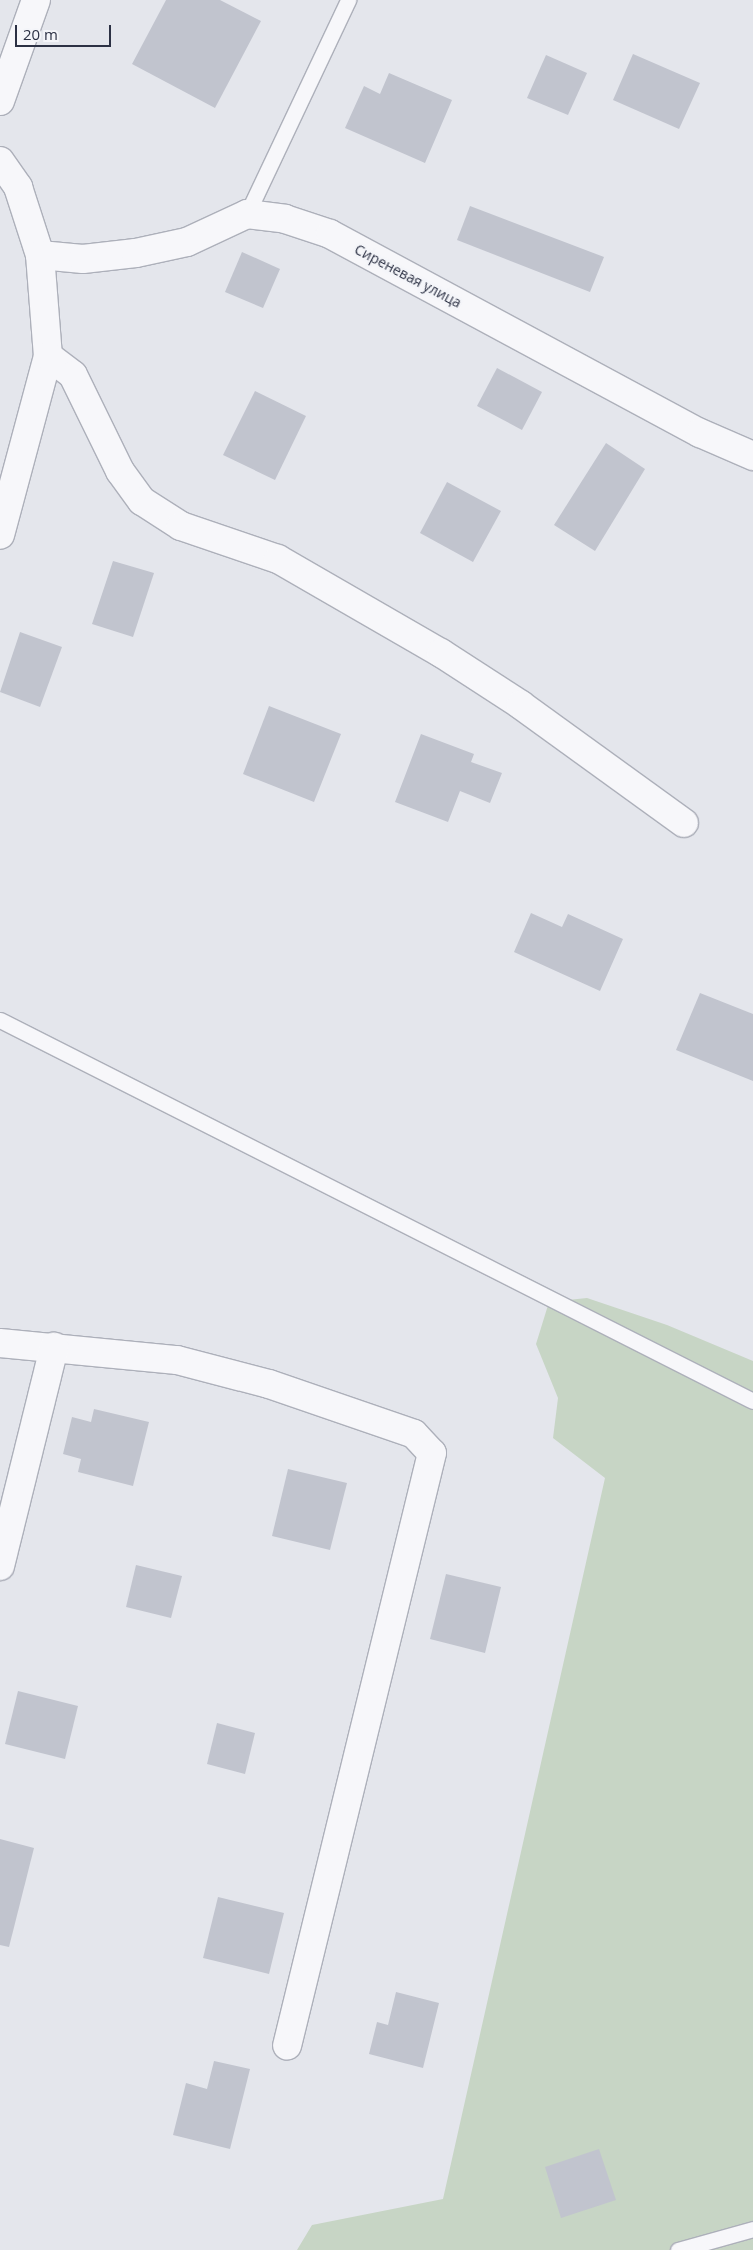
<!DOCTYPE html>
<meta charset="utf-8">
<style>
body{margin:0}
#map{position:relative;width:753px;height:2250px;overflow:hidden;background:#e4e6ec;font-family:"Open Sans",sans-serif}
div>[style]{position:absolute}
.green>*{inset:0;background:#c7d5c5}
.building>*{inset:0;background:#c1c4ce}
.roads{filter:drop-shadow(1px 0 #adb0ba) drop-shadow(-1px 0 #adb0ba) drop-shadow(0 1px #adb0ba) drop-shadow(0 -1px #adb0ba)}
.lane>*{height:15px;margin:-7.5px;padding:0 7.5px;transform-origin:7.5px;border-radius:7.5px;background:#f7f7fa}
.street>*{height:28px;margin:-14px;padding:0 14px;transform-origin:14px;border-radius:14px;background:#f7f7fa}
span{translate:-50% -50%;white-space:nowrap;text-align:center;line-height:1.15;-webkit-text-stroke:5px #f4f5f9;paint-order:stroke}
.street-label{font-size:14px;color:#2c3144}
.scale{position:absolute;left:15px;top:25px;width:96px;height:22px;box-sizing:border-box;border:2px solid #2c3144;border-top:0;padding-left:6px;font-size:15px;line-height:18px;white-space:nowrap;color:#2c3144;-webkit-text-stroke:4px #f4f5f9;paint-order:stroke}
</style>
<div id="map">
<div class="green">
<i style="clip-path:polygon(587px 1298px,667px 1325px,753px 1361px,753px 2250px,297px 2250px,312px 2225px,443px 2199px,605px 1478px,553px 1438px,558px 1398px,536px 1344px,549px 1302px)"></i>
</div>
<div class="building">
<i style="clip-path:polygon(166px 0,220px 0,261px 21px,215px 108px,132px 64px)"></i>
<i style="clip-path:polygon(633px 54px,700px 83px,679px 129px,613px 100px)"></i>
<i style="clip-path:polygon(546px 55px,587px 73px,568px 115px,527px 98px)"></i>
<i style="clip-path:polygon(389px 73px,452px 100px,425px 163px,345px 128px,364px 86px,380px 94px)"></i>
<i style="clip-path:polygon(470px 206px,604px 257px,590px 292px,457px 240px)"></i>
<i style="clip-path:polygon(242px 252px,280px 269px,263px 308px,225px 292px)"></i>
<i style="clip-path:polygon(497px 368px,542px 392px,522px 430px,477px 406px)"></i>
<i style="clip-path:polygon(255px 391px,306px 416px,275px 480px,223px 455px)"></i>
<i style="clip-path:polygon(606px 443px,645px 469px,595px 551px,554px 525px)"></i>
<i style="clip-path:polygon(447px 482px,501px 511px,473px 562px,420px 533px)"></i>
<i style="clip-path:polygon(113px 561px,154px 573px,133px 637px,92px 624px)"></i>
<i style="clip-path:polygon(20px 632px,62px 647px,40px 707px,0 692px)"></i>
<i style="clip-path:polygon(269px 706px,341px 734px,314px 802px,243px 774px)"></i>
<i style="clip-path:polygon(421px 734px,474px 754px,471px 762px,502px 773px,490px 803px,460px 791px,448px 822px,395px 802px)"></i>
<i style="clip-path:polygon(531px 913px,562px 927px,568px 914px,623px 939px,600px 991px,514px 952px)"></i>
<i style="clip-path:polygon(700px 993px,753px 1014px,753px 1081px,676px 1050px)"></i>
<i style="clip-path:polygon(94px 1409px,149px 1422px,133px 1486px,78px 1472px,81px 1459px,63px 1454px,72px 1417px,91px 1422px)"></i>
<i style="clip-path:polygon(288px 1469px,347px 1483px,330px 1550px,272px 1536px)"></i>
<i style="clip-path:polygon(136px 1565px,182px 1576px,171px 1618px,126px 1607px)"></i>
<i style="clip-path:polygon(446px 1574px,501px 1587px,485px 1653px,430px 1639px)"></i>
<i style="clip-path:polygon(18px 1691px,78px 1706px,65px 1759px,5px 1744px)"></i>
<i style="clip-path:polygon(217px 1723px,255px 1733px,245px 1774px,207px 1764px)"></i>
<i style="clip-path:polygon(0 1839px,34px 1848px,9px 1947px,0 1945px)"></i>
<i style="clip-path:polygon(218px 1897px,284px 1913px,269px 1974px,203px 1958px)"></i>
<i style="clip-path:polygon(396px 1992px,439px 2003px,423px 2068px,369px 2054px,377px 2022px,388px 2025px)"></i>
<i style="clip-path:polygon(214px 2061px,250px 2069px,230px 2149px,173px 2135px,186px 2083px,207px 2089px)"></i>
<i style="clip-path:polygon(599px 2149px,616px 2200px,561px 2218px,545px 2167px)"></i>
</div>
<div class="roads">
<div class="lane">
<i style="left:247px;top:214px;width:237px;rotate:-64.7deg"></i>
<i style="left:0;top:1020px;width:844px;rotate:26.84deg"></i>
<i style="left:678px;top:2250px;width:78px;rotate:-15.6deg"></i>
</div>
<div class="street">
<i style="left:0;top:101px;width:107px;rotate:-70.4deg"></i>
<i style="left:0;top:161px;width:32px;rotate:55deg"></i>
<i style="left:18px;top:187px;width:71px;rotate:72.1deg"></i>
<i style="left:40px;top:255px;width:101px;rotate:85.5deg"></i>
<i style="left:48px;top:356px;width:185px;rotate:105deg"></i>
<i style="left:40px;top:255px;width:43px;rotate:5.3deg"></i>
<i style="left:83px;top:259px;width:53px;rotate:-6.5deg"></i>
<i style="left:136px;top:253px;width:52px;rotate:-12.2deg"></i>
<i style="left:187px;top:242px;width:66px;rotate:-25deg"></i>
<i style="left:247px;top:214px;width:38px;rotate:7deg"></i>
<i style="left:285px;top:219px;width:47px;rotate:18.4deg"></i>
<i style="left:330px;top:234px;width:420px;rotate:28.3deg"></i>
<i style="left:700px;top:433px;width:58px;rotate:23.5deg"></i>
<i style="left:48px;top:356px;width:31px;rotate:37deg"></i>
<i style="left:73px;top:375px;width:107px;rotate:63.9deg"></i>
<i style="left:120px;top:471px;width:37px;rotate:54deg"></i>
<i style="left:142px;top:501px;width:46px;rotate:32.7deg"></i>
<i style="left:181px;top:526px;width:102px;rotate:18.8deg"></i>
<i style="left:278px;top:559px;width:188px;rotate:30deg"></i>
<i style="left:441px;top:653px;width:95px;rotate:33deg"></i>
<i style="left:521px;top:705px;width:201px;rotate:35.9deg"></i>
<i style="left:0;top:1343px;width:178px;rotate:5.5deg"></i>
<i style="left:177px;top:1360px;width:95px;rotate:14.6deg"></i>
<i style="left:269px;top:1384px;width:153px;rotate:19deg"></i>
<i style="left:414px;top:1434px;width:26px;rotate:47deg"></i>
<i style="left:432px;top:1453px;width:610px;rotate:103.74deg"></i>
<i style="left:0;top:1566px;width:226px;rotate:-76.1deg"></i>
</div>
</div>
<div class="street-label">
<span style="left:408px;top:276px;rotate:28deg">Сиреневая улица</span>
</div>
<div class="scale">20 m</div>
</div>
